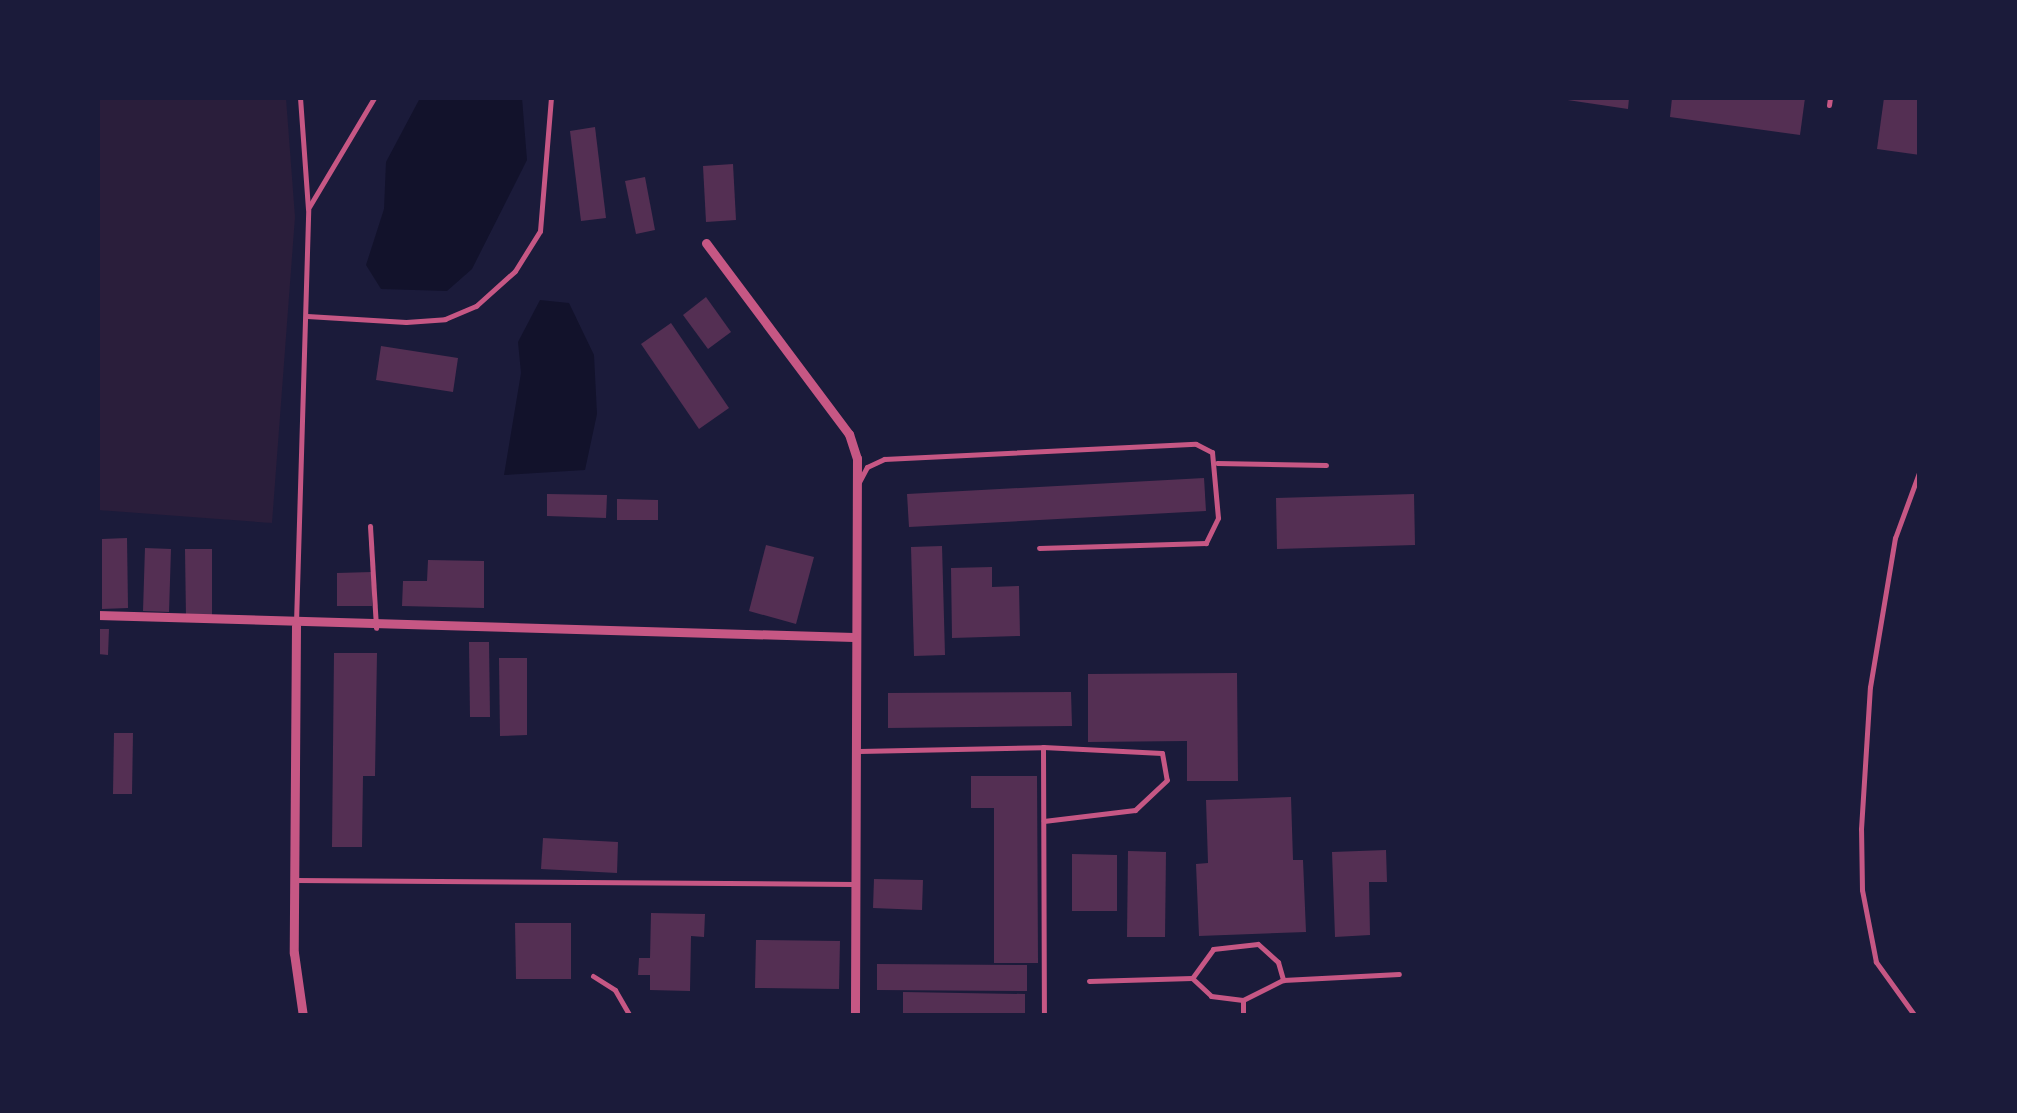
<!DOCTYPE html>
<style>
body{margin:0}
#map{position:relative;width:2017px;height:1113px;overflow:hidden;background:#1b1b3a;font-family:Barlow,sans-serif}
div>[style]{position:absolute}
.green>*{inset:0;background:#2a1e3b}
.water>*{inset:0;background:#12122b}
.building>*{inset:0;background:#542f53}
.service>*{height:5px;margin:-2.5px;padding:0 2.5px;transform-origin:2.5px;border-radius:2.5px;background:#c65784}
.minor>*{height:9px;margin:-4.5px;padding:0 4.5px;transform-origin:4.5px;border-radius:4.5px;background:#c65784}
span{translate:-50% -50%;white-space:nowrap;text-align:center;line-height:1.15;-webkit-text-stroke:10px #1b1b3a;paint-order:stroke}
.frame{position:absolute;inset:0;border:100px solid #1b1b3a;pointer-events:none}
</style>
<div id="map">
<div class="green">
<i style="clip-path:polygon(98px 98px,286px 98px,295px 217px,272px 523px,98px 510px)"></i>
</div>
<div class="water">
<i style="clip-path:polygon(420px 98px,522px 98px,527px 160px,472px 269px,447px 291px,381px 289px,366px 265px,384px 209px,386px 162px)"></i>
<i style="clip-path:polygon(540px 300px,569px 303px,594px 355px,597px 414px,585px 470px,504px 475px,521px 373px,518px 342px)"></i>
</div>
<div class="building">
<i style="clip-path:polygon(1554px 98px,1629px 98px,1628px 109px)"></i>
<i style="clip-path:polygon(1672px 98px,1805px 98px,1800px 135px,1670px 117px)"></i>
<i style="clip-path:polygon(1884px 98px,1920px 98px,1920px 155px,1877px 149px)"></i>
<i style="clip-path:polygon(595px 127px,606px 218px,581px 221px,570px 131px)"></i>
<i style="clip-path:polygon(733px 164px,736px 220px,706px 222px,703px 166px)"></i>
<i style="clip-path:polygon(645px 177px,655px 230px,636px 234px,625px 181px)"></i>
<i style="clip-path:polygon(706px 297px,731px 332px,708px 349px,683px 315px)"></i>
<i style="clip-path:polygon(671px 323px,729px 408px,699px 429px,641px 344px)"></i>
<i style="clip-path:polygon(381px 346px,458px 358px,453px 392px,376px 380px)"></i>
<i style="clip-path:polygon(1204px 478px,1206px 511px,909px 527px,907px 494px)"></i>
<i style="clip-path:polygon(547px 494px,607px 495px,606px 518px,547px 516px)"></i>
<i style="clip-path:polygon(1414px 494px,1415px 545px,1277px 549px,1276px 498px)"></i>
<i style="clip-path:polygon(617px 499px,658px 500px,658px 520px,617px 520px)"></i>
<i style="clip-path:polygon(127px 538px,128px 608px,102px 609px,102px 539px)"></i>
<i style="clip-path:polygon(766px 545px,814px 557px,796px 624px,749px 611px)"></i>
<i style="clip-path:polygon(942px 546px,945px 655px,914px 656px,911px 547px)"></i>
<i style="clip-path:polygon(145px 548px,171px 549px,169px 612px,143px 611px)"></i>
<i style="clip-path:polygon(185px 549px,212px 549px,212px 618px,186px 618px)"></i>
<i style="clip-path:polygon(428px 560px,484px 561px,484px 608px,402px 606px,403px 581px,427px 581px)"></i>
<i style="clip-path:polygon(992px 567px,992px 587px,1019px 586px,1020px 636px,952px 638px,951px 568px)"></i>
<i style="clip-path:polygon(372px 572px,372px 606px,337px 606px,337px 573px)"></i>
<i style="clip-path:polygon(98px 629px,109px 629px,108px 655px,98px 654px)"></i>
<i style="clip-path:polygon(469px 642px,489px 642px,490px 717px,470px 717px)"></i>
<i style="clip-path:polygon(334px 653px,377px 653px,375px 776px,363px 776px,362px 847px,332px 847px)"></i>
<i style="clip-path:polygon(499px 658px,527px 658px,527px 735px,500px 736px)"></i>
<i style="clip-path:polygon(1237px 673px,1238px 781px,1187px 781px,1187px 741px,1088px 742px,1088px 674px)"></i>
<i style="clip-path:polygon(1071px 692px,1072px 726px,888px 728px,888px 693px)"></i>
<i style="clip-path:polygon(114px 733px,133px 733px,132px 794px,113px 794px)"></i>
<i style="clip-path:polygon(971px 776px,1037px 776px,1038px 963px,994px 963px,994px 808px,971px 808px)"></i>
<i style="clip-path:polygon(1291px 797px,1293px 860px,1303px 860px,1306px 932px,1199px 936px,1196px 864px,1208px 863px,1206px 800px)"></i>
<i style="clip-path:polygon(543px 838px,618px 842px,617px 873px,541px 869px)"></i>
<i style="clip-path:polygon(1386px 850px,1387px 882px,1369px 882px,1370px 935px,1335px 937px,1332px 852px)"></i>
<i style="clip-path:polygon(1128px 851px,1166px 852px,1165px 937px,1127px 937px)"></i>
<i style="clip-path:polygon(1072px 854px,1117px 855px,1117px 911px,1072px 911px)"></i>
<i style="clip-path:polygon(874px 879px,923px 880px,922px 910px,873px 908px)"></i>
<i style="clip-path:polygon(651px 913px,705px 914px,704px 937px,691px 936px,690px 991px,650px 990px,650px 975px,638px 975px,639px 958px,650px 958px)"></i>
<i style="clip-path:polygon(515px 923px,571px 923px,571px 979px,516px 979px)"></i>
<i style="clip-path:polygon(756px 940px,840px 941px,839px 989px,755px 988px)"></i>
<i style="clip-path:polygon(877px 964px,1027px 965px,1027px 991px,877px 990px)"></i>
<i style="clip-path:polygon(903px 992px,1025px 994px,1025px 1016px,903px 1016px)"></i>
</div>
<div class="service">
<i style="left:1829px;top:105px;width:7px;rotate:-82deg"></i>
<i style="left:309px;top:207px;width:127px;rotate:-59.2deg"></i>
<i style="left:307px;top:316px;width:99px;rotate:3.5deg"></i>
<i style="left:406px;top:322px;width:39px;rotate:-4deg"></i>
<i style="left:445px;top:319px;width:34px;rotate:-23deg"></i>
<i style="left:476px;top:306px;width:52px;rotate:-41.9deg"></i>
<i style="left:515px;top:271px;width:47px;rotate:-58deg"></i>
<i style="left:540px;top:231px;width:133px;rotate:-85.3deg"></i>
<i style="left:1217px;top:463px;width:109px;rotate:1.1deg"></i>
<i style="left:859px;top:482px;width:17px;rotate:-62deg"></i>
<i style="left:867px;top:467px;width:19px;rotate:-25deg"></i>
<i style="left:884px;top:459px;width:312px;rotate:-2.8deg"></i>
<i style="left:1196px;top:444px;width:18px;rotate:27deg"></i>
<i style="left:1212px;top:452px;width:66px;rotate:84.8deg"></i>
<i style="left:1218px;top:518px;width:28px;rotate:116deg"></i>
<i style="left:1206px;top:543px;width:167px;rotate:178.3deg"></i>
<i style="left:370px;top:526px;width:102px;rotate:86.6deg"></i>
<i style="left:296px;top:623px;width:414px;rotate:-88.3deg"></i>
<i style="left:308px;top:209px;width:111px;rotate:-94.1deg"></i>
<i style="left:1043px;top:747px;width:269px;rotate:89.8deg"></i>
<i style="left:859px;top:751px;width:184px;rotate:-1.2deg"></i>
<i style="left:1043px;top:747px;width:119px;rotate:2.9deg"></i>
<i style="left:1162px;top:753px;width:27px;rotate:80deg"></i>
<i style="left:1167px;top:780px;width:44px;rotate:136.8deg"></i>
<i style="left:1135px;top:810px;width:92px;rotate:173.1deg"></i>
<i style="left:295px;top:880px;width:559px;rotate:0.41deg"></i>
<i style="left:593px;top:976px;width:26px;rotate:32deg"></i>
<i style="left:615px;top:990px;width:30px;rotate:60deg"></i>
<i style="left:1193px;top:977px;width:34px;rotate:-54deg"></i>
<i style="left:1213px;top:949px;width:45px;rotate:-6.3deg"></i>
<i style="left:1258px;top:944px;width:27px;rotate:42deg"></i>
<i style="left:1278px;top:962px;width:19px;rotate:74deg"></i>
<i style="left:1089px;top:981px;width:103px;rotate:-1.7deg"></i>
<i style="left:1192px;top:978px;width:26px;rotate:43deg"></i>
<i style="left:1211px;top:996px;width:32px;rotate:7deg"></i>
<i style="left:1243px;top:1000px;width:45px;rotate:-26.6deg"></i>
<i style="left:1283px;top:980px;width:116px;rotate:-3deg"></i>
<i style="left:1243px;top:1016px;width:16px;rotate:-90deg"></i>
<i style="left:1915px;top:1016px;width:67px;rotate:-125.8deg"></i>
<i style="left:1876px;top:962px;width:73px;rotate:-101deg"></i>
<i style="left:1862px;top:890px;width:61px;rotate:-90.9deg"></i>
<i style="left:1861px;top:829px;width:142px;rotate:-86.4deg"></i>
<i style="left:1870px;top:687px;width:151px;rotate:-80.5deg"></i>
<i style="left:1895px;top:538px;width:72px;rotate:-69.8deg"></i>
</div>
<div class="minor">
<i style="left:706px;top:243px;width:239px;rotate:53.2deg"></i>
<i style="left:849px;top:434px;width:25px;rotate:72deg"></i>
<i style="left:857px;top:458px;width:558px;rotate:90.21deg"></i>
<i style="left:98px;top:615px;width:756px;rotate:1.67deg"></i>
<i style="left:296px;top:626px;width:327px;rotate:90.4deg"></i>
<i style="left:294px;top:953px;width:64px;rotate:81.9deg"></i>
</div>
<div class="frame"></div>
</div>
